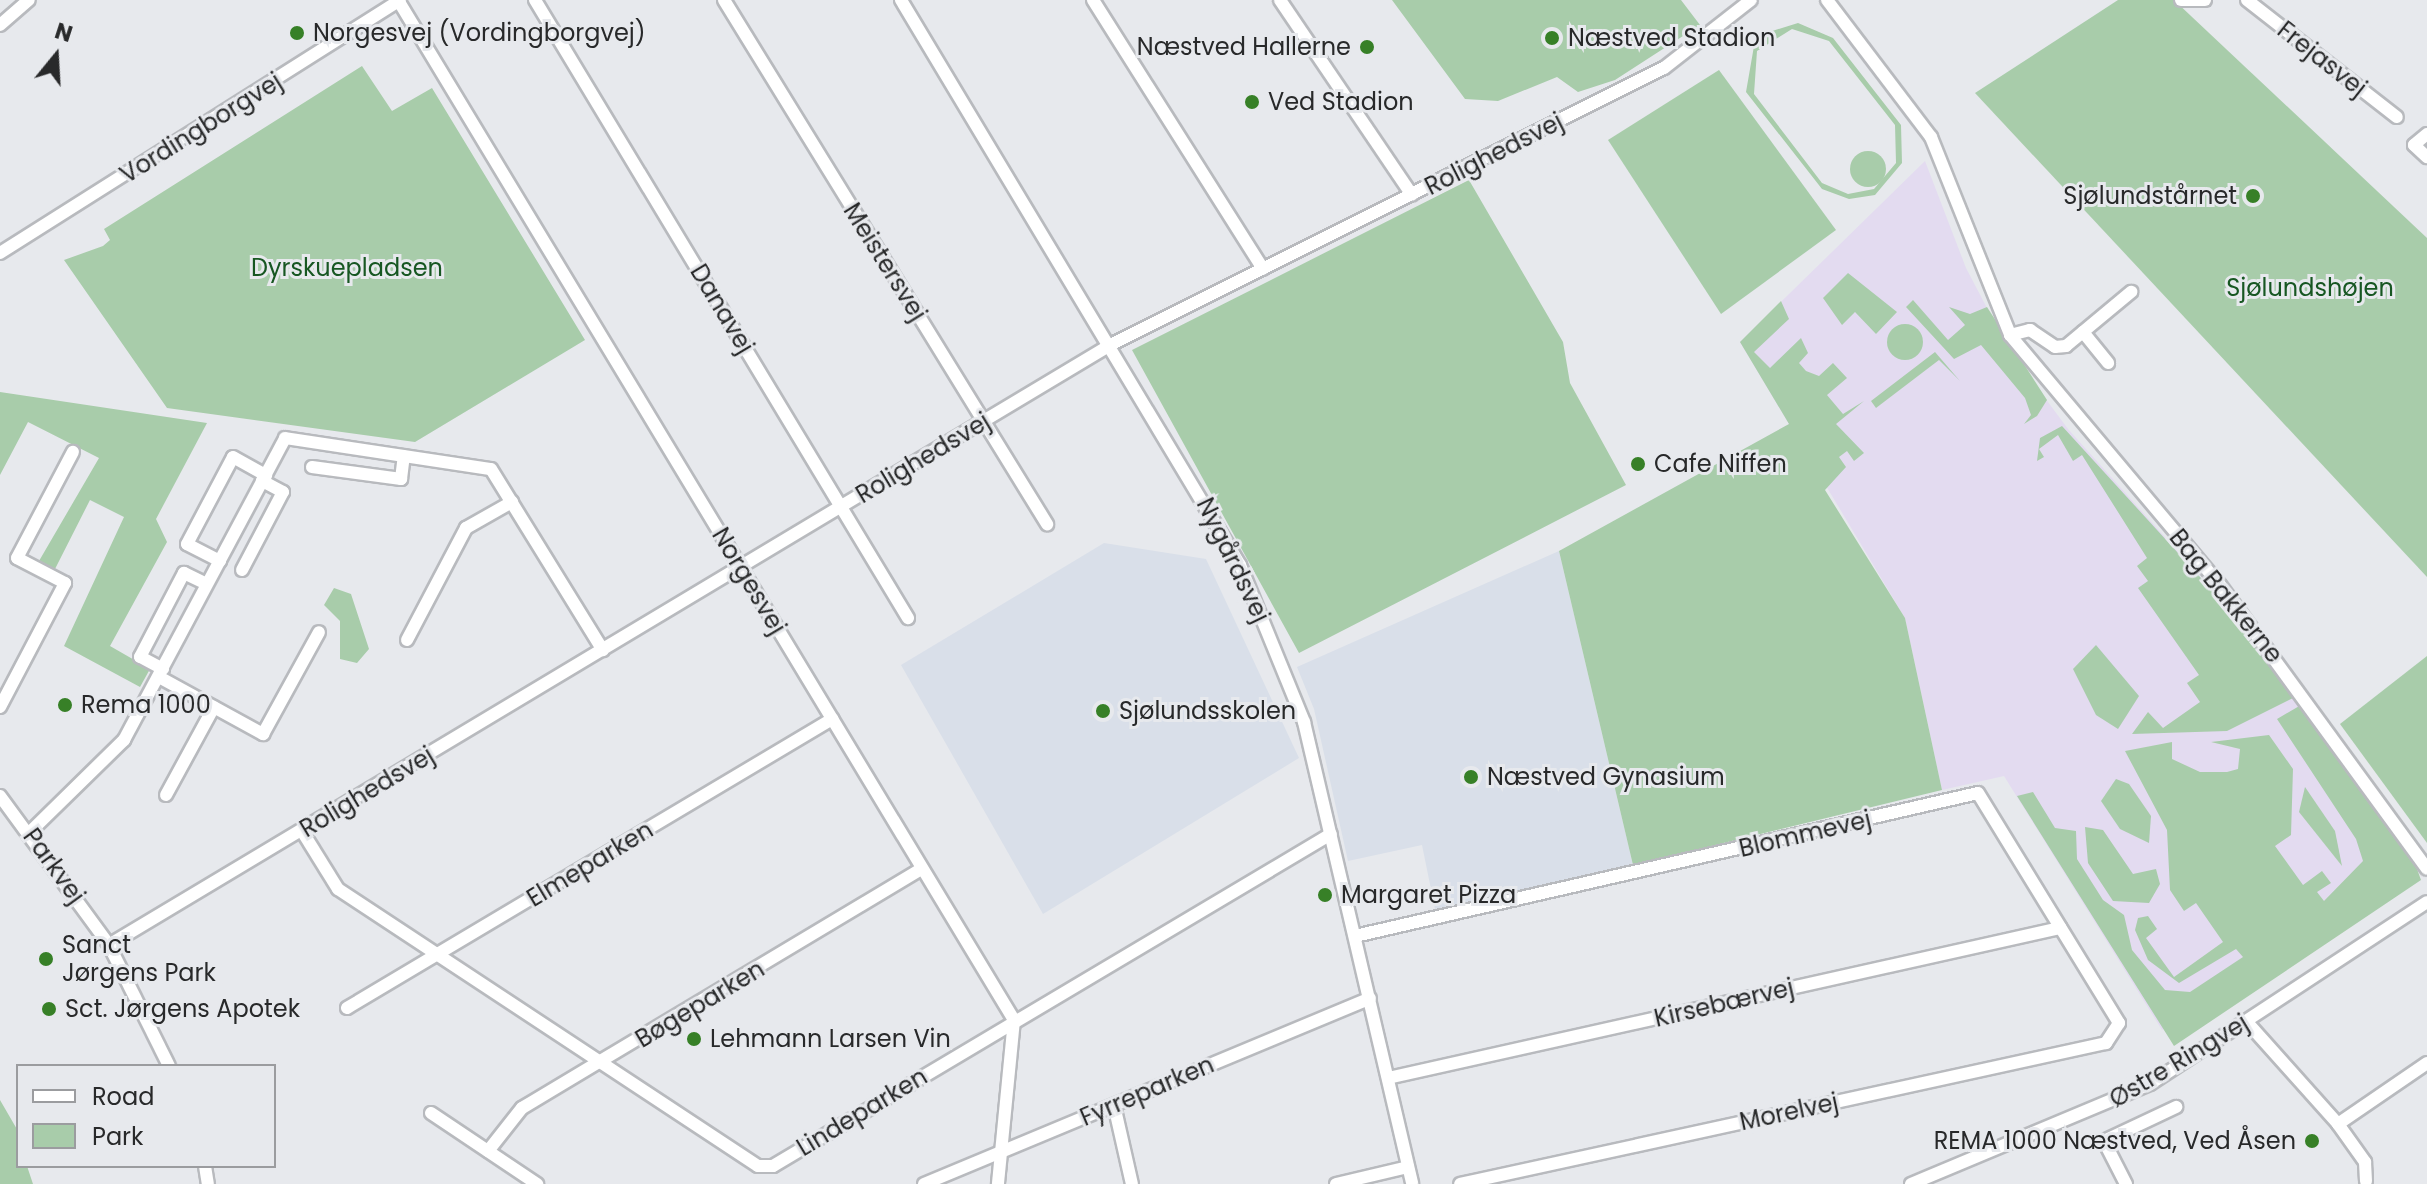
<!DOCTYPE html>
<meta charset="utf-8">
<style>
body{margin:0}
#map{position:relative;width:2427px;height:1184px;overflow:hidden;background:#e7e9ed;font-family:Poppins,sans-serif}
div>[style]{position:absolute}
.commercial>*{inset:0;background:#e3dbf0}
.built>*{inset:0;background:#d9dfe9}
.green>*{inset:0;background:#a8ccaa}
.round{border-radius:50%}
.roads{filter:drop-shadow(2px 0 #b8babe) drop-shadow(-2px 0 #b8babe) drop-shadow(0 2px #b8babe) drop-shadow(0 -2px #b8babe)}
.minor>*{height:12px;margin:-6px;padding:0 6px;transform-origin:6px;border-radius:6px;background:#fff}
.dots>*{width:22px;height:22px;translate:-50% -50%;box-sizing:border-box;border:4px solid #e7e9ed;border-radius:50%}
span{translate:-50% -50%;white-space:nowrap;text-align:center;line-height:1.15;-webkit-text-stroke:6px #e7e9ed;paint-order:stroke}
.poi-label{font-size:24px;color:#28292a}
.left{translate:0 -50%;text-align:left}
.right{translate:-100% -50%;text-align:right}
.street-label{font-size:24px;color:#28292a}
.park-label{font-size:24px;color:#175722}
.legend{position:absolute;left:16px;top:1064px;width:260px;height:104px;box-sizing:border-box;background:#e7e9ed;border:2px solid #9b9c9f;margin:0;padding:10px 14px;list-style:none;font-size:24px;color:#28292a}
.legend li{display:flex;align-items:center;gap:16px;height:40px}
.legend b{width:40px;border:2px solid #9b9c9f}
.north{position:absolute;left:16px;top:16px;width:80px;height:80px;-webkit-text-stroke:6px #e7e9ed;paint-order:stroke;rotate:18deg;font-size:22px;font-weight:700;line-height:32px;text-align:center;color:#28292a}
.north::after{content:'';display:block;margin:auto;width:28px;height:36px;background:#28292a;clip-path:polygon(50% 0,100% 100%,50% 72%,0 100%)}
</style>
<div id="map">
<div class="commercial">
<i style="clip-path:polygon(1925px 161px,1966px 268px,2008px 348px,2068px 429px,2242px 623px,2413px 858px,2162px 1030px,2004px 776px,1942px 790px,1905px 618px,1740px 342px)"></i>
</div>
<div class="built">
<i style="clip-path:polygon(1104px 543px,1206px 559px,1299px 758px,1043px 914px,901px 665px)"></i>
<i style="clip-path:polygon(1559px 551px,1633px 865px,1435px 909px,1422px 845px,1348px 861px,1314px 709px,1297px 667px)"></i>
</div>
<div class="green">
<i style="clip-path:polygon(1392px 0,1681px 0,1700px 25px,1615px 80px,1578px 92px,1557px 77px,1498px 101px,1465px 99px)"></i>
<i style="clip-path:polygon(2118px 0,2174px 0,2427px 238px,2427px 577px,1975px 93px)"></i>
<i style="clip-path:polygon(evenodd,1798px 23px,1833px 38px,1901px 125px,1902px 163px,1875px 195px,1849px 199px,1822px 189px,1746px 92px,1754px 46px,1769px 32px,1798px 23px,1792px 29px,1829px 41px,1895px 125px,1896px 163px,1874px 189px,1848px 194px,1822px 183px,1754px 94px,1757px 51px,1792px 29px)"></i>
<i style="clip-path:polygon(362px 66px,392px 111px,432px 88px,585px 340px,415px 442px,167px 408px,64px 260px,103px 246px,110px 240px,104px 229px)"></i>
<i style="clip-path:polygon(1719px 70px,1836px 230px,1721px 314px,1608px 140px)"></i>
<i class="round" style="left:1850px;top:151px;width:36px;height:36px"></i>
<i style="clip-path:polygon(1469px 180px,1563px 342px,1570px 383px,1626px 485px,1299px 653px,1132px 350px)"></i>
<i style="clip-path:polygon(1848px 273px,1897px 312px,1876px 334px,1855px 312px,1842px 325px,1823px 298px)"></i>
<i style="clip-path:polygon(1913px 300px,1948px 340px,1965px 325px,1949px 307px,1970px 314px,1987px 307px,2047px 400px,2037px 416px,2024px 424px,2031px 415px,2025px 398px,1981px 345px,1954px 359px,1906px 307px)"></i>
<i style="clip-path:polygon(1781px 301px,1789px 319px,1754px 352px,1770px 368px,1801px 338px,1808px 353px,1799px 363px,1806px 371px,1819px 376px,1833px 363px,1847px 378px,1827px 395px,1843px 414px,1864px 401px,1836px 424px,1864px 453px,1854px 461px,1847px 451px,1839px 457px,1846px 467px,1825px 490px,1905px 618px,1942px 790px,1633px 865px,1559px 551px,1789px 424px,1740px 342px)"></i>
<i class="round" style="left:1887px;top:324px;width:36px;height:36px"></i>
<i style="clip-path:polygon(1935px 352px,1960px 381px,1939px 360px,1876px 408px,1871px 401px)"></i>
<i style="clip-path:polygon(0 392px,207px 423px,156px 519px,167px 542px,110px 646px,150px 669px,140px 687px,64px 646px,124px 517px,90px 500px,55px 569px,39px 561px,99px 458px,28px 422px,0 475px)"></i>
<i style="clip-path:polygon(2062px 426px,2242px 623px,2295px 697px,2227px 731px,2132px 734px,2148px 712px,2163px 728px,2200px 702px,2187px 683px,2199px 675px,2138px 588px,2148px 581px,2137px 566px,2147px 558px,2082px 455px,2073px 461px,2058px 435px,2039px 449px,2044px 457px,2037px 461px,2040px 438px)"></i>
<i style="clip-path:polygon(334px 588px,351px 594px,369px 649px,357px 663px,340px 659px,340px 621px,324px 605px)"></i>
<i style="clip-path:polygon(2096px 645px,2139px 696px,2118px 729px,2096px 715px,2073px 669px)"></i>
<i style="clip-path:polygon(2427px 656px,2427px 843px,2340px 724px)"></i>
<i style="clip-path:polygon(2301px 705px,2413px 858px,2421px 880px,2174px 1046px,2017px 796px,2033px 792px,2055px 828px,2076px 831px,2077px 859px,2103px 900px,2124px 915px,2132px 950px,2165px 990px,2190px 992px,2243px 957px,2236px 949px,2179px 983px,2148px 960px,2135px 930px,2138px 918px,2148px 916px,2157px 929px,2146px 938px,2174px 977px,2223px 942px,2196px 903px,2184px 911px,2170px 890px,2167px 830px,2125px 751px,2172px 742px,2172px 759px,2200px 772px,2227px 772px,2238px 769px,2240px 749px,2211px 742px,2269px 735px,2293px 769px,2291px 835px,2275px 846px,2303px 885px,2322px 871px,2331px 883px,2317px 892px,2324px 901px,2363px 861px,2356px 839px,2277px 719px)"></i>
<i style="clip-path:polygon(2116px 779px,2129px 784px,2151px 816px,2149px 843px,2120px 829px,2101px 801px)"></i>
<i style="clip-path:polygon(2305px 787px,2335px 831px,2342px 866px,2299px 812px)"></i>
<i style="clip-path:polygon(2085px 827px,2103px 830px,2133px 874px,2156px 869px,2160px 884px,2149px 903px,2113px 901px,2088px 863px)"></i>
<i style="clip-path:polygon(0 1100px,18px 1131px,18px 1166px,27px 1166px,33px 1184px,0 1184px)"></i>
</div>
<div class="roads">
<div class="minor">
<i style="left:398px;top:0;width:1192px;rotate:58.87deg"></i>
<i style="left:1014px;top:1020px;width:165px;rotate:95.6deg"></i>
<i style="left:535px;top:0;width:722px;rotate:58.89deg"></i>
<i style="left:724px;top:0;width:616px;rotate:58.35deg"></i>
<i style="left:901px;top:0;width:659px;rotate:59.04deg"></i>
<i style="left:1240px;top:565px;width:170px;rotate:67.8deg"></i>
<i style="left:1304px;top:722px;width:474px;rotate:76.8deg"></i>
<i style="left:1093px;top:0;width:318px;rotate:57.7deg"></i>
<i style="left:1280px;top:0;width:235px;rotate:55.9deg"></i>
<i style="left:1827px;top:0;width:172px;rotate:52.8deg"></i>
<i style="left:1931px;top:137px;width:213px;rotate:68.2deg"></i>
<i style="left:2010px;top:335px;width:326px;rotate:50deg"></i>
<i style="left:2220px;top:585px;width:351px;rotate:53.9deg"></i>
<i style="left:2181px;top:0;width:24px"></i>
<i style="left:2247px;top:0;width:190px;rotate:38deg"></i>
<i style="left:0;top:25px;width:38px;rotate:-41deg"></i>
<i style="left:2427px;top:134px;width:17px;rotate:140deg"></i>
<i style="left:2414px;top:145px;width:18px;rotate:43deg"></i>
<i style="left:0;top:253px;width:473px;rotate:-32.3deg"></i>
<i style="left:2083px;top:332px;width:40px;rotate:51deg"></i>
<i style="left:2010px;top:335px;width:21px;rotate:-14deg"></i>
<i style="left:2030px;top:330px;width:30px;rotate:34deg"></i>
<i style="left:2055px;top:347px;width:11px;rotate:-5deg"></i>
<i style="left:2066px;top:346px;width:85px;rotate:-39.7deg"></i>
<i style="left:312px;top:467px;width:90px;rotate:7.7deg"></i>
<i style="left:401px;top:479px;width:23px;rotate:-83deg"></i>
<i style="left:220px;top:561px;width:37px;rotate:-153deg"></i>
<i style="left:187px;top:544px;width:98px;rotate:-62.1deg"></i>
<i style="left:233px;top:457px;width:38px;rotate:29deg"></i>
<i style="left:242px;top:570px;width:88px;rotate:-62.3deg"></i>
<i style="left:283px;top:492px;width:24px;rotate:-152deg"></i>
<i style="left:407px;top:640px;width:127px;rotate:-62.2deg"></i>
<i style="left:466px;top:528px;width:53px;rotate:-29.5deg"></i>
<i style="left:163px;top:669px;width:26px;rotate:-152deg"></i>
<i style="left:140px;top:657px;width:95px;rotate:-62.4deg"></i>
<i style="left:184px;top:573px;width:25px;rotate:26deg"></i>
<i style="left:159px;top:677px;width:119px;rotate:28.7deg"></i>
<i style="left:263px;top:734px;width:116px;rotate:-61.2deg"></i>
<i style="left:0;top:707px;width:140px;rotate:-62.3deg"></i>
<i style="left:65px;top:583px;width:54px;rotate:-152.5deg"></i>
<i style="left:17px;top:558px;width:120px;rotate:-62.2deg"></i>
<i style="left:166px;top:795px;width:100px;rotate:-61.4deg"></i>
<i style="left:0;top:796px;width:185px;rotate:53.8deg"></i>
<i style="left:109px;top:945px;width:135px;rotate:63.6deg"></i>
<i style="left:302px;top:831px;width:68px;rotate:58.2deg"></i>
<i style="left:338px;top:889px;width:503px;rotate:33.41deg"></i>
<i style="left:758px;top:1166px;width:15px"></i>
<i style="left:773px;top:1166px;width:649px;rotate:-30.75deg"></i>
<i style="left:30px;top:832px;width:132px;rotate:-44.4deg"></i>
<i style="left:124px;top:740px;width:342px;rotate:-61.9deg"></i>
<i style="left:285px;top:438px;width:208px;rotate:8.6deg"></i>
<i style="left:491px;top:469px;width:213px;rotate:58.3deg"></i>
<i style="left:1355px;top:936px;width:639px;rotate:-12.93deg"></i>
<i style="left:1978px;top:793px;width:270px;rotate:58.5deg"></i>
<i style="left:2119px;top:1023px;width:24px;rotate:123deg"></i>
<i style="left:2106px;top:1043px;width:661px;rotate:167.69deg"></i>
<i style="left:109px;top:945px;width:1169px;rotate:-30.93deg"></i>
<i style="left:1112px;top:344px;width:617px;rotate:-26.57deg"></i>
<i style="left:1664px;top:68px;width:110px;rotate:-38deg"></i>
<i style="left:347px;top:1008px;width:565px;rotate:-30.79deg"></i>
<i style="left:2246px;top:1021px;width:138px;rotate:48.2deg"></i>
<i style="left:2338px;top:1124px;width:47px;rotate:54.6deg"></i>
<i style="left:2365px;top:1162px;width:19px;rotate:87deg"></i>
<i style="left:1388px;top:1078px;width:689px;rotate:-12.58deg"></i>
<i style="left:1114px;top:1105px;width:81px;rotate:77.2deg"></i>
<i style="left:431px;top:1113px;width:128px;rotate:33.8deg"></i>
<i style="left:2338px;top:1124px;width:108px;rotate:-34.4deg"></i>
<i style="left:488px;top:1151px;width:55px;rotate:-51.7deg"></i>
<i style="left:522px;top:1108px;width:466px;rotate:-30.9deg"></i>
<i style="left:205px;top:1166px;width:18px;rotate:81deg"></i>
<i style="left:924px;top:1184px;width:483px;rotate:-22.6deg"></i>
<i style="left:1336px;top:1184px;width:74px;rotate:-13.3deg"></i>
<i style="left:1911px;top:1184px;width:259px;rotate:-22.7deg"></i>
<i style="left:2150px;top:1084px;width:331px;rotate:-33.3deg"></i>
<i style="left:2126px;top:1184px;width:48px;rotate:-117.1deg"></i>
<i style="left:2104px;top:1141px;width:80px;rotate:-25.3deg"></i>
</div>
</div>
<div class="dots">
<i style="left:297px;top:33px;background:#378027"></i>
<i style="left:1552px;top:38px;background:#378027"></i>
<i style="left:1367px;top:47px;background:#378027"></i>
<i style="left:1252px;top:102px;background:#378027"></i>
<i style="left:2253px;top:196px;background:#378027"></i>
<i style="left:1638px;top:464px;background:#378027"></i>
<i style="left:65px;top:705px;background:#378027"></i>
<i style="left:1103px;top:711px;background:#378027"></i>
<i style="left:1471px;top:777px;background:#378027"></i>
<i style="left:1325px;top:895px;background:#378027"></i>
<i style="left:46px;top:959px;background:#378027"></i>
<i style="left:49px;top:1009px;background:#378027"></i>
<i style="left:694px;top:1039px;background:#378027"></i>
<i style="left:2312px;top:1141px;background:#378027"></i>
</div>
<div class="poi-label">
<span class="left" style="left:313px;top:33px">Norgesvej (Vordingborgvej)</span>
<span class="left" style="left:1568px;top:38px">Næstved Stadion</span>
<span class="right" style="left:1351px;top:47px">Næstved Hallerne</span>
<span class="left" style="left:1268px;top:102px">Ved Stadion</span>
<span class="right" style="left:2237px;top:196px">Sjølundstårnet</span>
<span class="left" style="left:1654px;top:464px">Cafe Niffen</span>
<span class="left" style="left:81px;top:705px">Rema 1000</span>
<span class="left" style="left:1119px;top:711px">Sjølundsskolen</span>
<span class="left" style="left:1487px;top:777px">Næstved Gynasium</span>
<span class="left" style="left:1341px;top:895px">Margaret Pizza</span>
<span class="left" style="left:62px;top:959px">Sanct<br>Jørgens Park</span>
<span class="left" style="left:65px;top:1009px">Sct. Jørgens Apotek</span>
<span class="left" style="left:710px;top:1039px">Lehmann Larsen Vin</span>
<span class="right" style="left:2296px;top:1141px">REMA 1000 Næstved, Ved Åsen</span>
</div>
<div class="street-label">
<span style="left:2322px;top:59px;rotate:38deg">Frejasvej</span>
<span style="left:201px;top:128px;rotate:-32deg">Vordingborgvej</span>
<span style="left:1494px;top:154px;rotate:-27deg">Rolighedsvej</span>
<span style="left:885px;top:262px;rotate:58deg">Meistersvej</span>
<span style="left:722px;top:309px;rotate:59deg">Danavej</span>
<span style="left:923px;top:458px;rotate:-31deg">Rolighedsvej</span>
<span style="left:1233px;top:560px;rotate:64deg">Nygårdsvej</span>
<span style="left:749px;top:581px;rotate:59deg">Norgesvej</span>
<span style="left:2226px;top:596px;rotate:51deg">Bag Bakkerne</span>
<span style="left:367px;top:792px;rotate:-31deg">Rolighedsvej</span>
<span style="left:1805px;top:834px;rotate:-13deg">Blommevej</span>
<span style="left:590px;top:864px;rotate:-31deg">Elmeparken</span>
<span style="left:54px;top:866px;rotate:54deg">Parkvej</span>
<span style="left:1724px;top:1003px;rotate:-13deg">Kirsebærvej</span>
<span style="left:700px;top:1004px;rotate:-31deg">Bøgeparken</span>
<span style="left:2179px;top:1061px;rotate:-31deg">Østre Ringvej</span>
<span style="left:1147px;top:1091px;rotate:-23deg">Fyrreparken</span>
<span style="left:862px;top:1112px;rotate:-31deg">Lindeparken</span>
<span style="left:1789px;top:1112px;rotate:-12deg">Morelvej</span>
</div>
<div class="park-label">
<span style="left:347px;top:268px">Dyrskuepladsen</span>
<span style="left:2310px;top:288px">Sjølundshøjen</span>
</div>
<ul class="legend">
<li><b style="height:10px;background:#fff"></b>Road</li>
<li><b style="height:22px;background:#a8ccaa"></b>Park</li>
</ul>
<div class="north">N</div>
</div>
